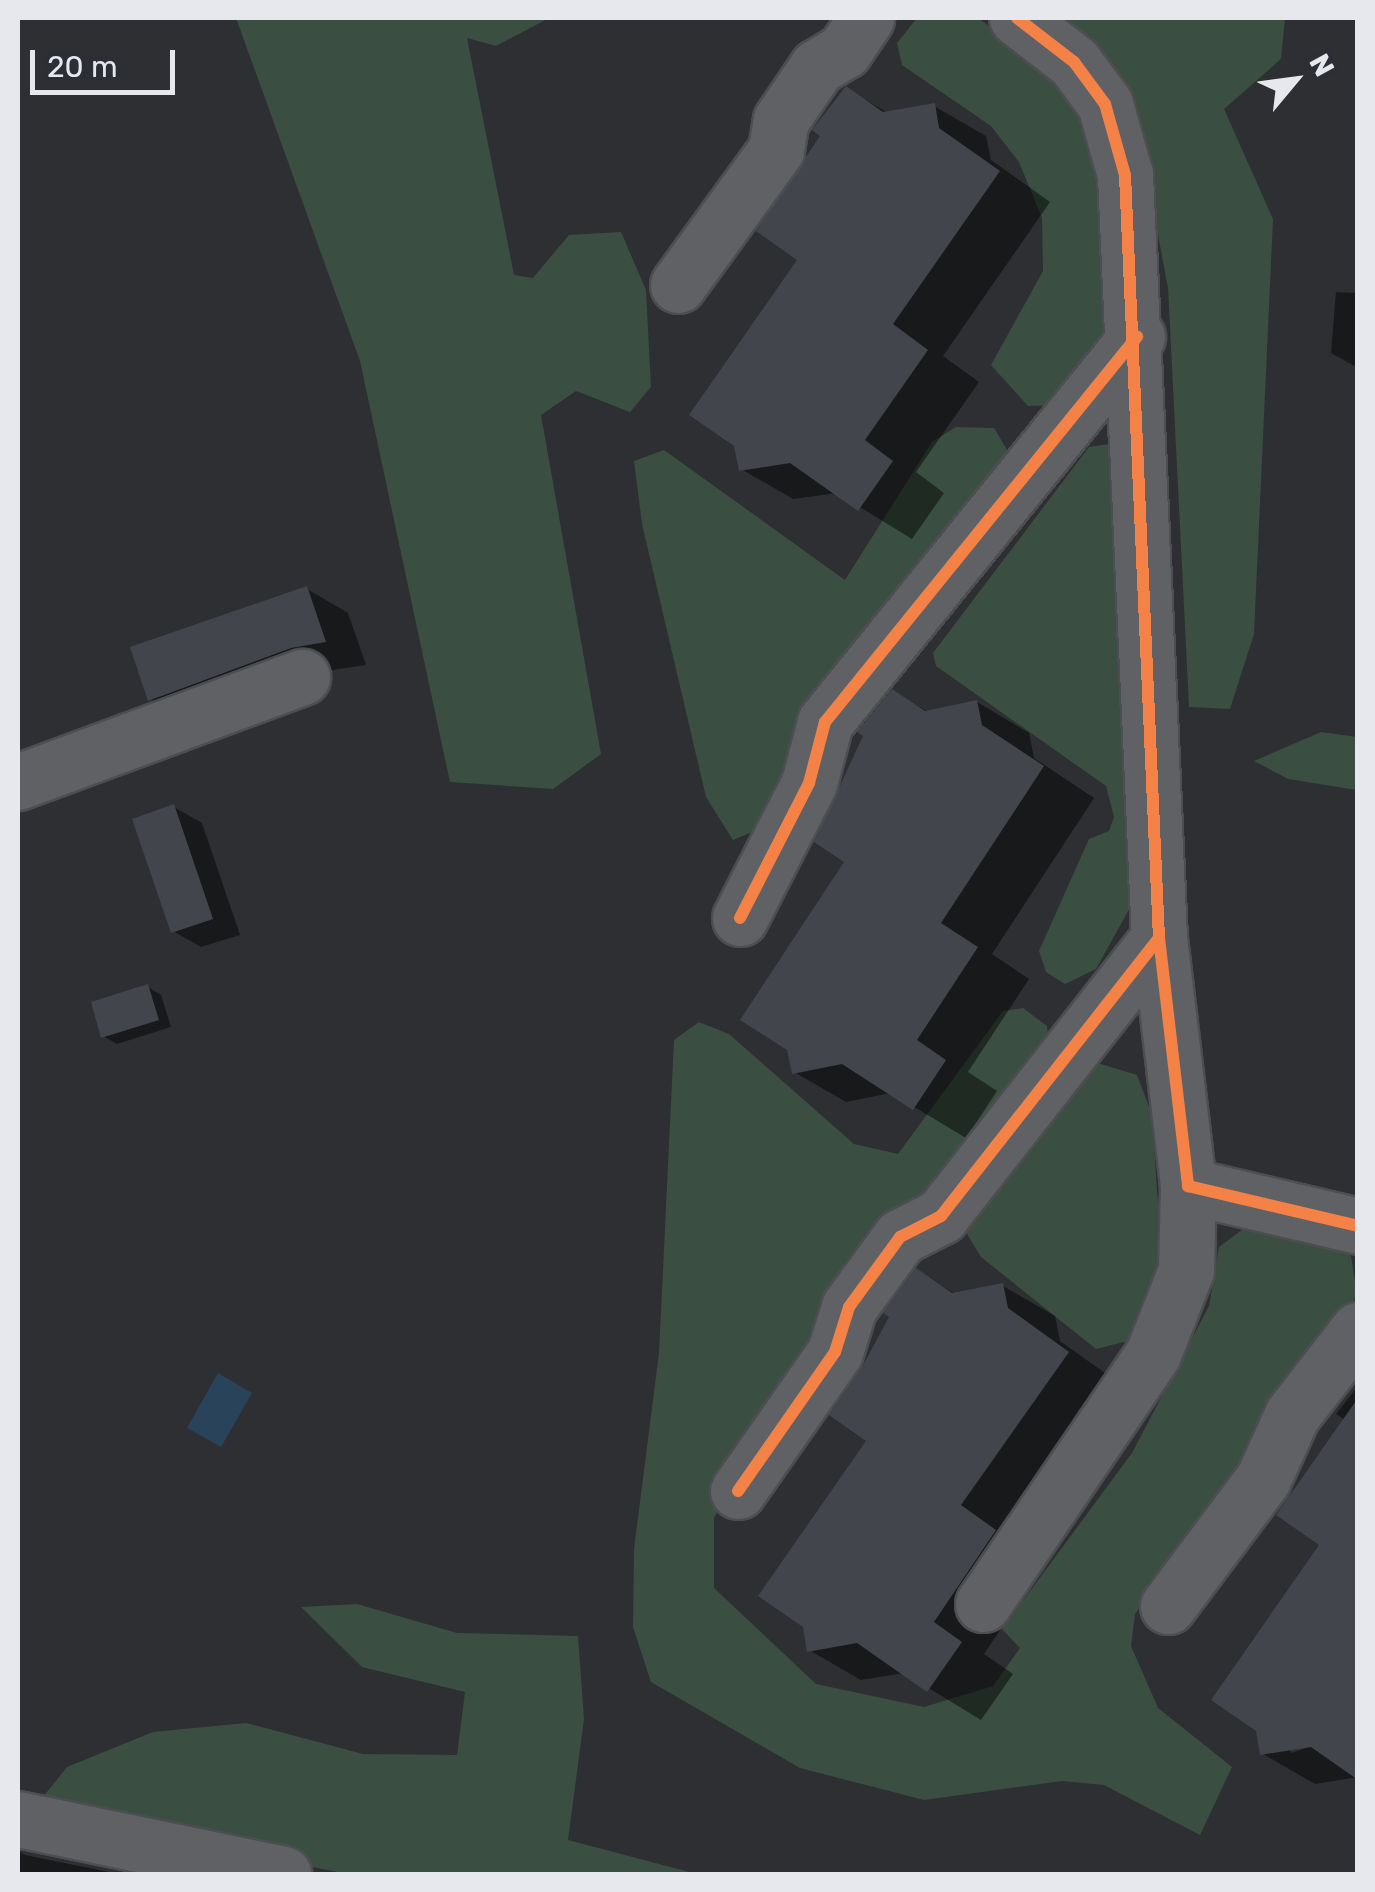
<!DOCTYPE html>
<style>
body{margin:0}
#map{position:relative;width:1375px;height:1892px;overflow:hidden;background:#2e2f33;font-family:Rubik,sans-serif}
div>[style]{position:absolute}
.green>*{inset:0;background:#3a4f41}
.water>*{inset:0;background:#29435b}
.shadow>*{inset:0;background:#0007}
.building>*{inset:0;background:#43454d}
.roads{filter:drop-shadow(2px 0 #4c4e51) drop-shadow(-2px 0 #4c4e51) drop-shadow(0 2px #4c4e51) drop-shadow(0 -2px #4c4e51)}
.minor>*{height:55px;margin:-27.5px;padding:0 27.5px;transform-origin:27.5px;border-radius:27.5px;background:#606164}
.cycleway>*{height:12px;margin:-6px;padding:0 6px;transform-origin:6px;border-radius:6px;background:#f48246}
span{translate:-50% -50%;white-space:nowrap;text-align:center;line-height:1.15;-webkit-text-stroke:9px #2c2e35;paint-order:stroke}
.frame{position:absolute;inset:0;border:20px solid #e6e8ed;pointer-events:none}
.north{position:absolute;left:1245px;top:30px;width:100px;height:100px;-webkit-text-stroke:8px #2c2e35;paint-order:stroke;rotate:61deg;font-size:28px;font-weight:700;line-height:40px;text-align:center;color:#e6e8ed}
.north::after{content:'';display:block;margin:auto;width:35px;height:45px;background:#e6e8ed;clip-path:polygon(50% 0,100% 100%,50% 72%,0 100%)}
.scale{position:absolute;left:30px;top:50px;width:145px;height:45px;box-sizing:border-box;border:5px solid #e6e8ed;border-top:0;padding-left:12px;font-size:30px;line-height:35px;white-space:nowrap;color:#e6e8ed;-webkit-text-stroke:8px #2c2e35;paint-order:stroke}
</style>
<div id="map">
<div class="green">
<i style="clip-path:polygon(236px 18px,549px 18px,496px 46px,467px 38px,514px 275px,533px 278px,569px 235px,621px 232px,646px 290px,651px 387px,630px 412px,576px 391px,541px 415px,601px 754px,553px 789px,450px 782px,360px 361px)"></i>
<i style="clip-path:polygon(917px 18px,978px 18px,1053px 74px,1087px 114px,1106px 171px,1105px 328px,1057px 405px,1028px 406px,991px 365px,1043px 271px,1042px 218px,1019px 162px,991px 126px,902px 65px,897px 43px)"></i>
<i style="clip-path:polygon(1054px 18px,1285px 18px,1281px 59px,1224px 109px,1273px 219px,1254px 634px,1230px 709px,1189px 707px,1168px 288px,1146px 171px)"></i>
<i style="clip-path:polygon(956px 427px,994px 428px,1009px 453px,764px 827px,733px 840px,706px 797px,642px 524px,634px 461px,664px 450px,845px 580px,932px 442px)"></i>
<i style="clip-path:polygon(1109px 444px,1121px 463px,1131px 906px,1096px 969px,1065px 984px,1046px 972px,1039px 951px,1089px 839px,1109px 831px,1114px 817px,1106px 786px,936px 666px,933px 653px,1089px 447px)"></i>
<i style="clip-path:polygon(1321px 732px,1357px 737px,1357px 790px,1288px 779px,1254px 761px)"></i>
<i style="clip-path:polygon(1023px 1008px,1047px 1026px,1050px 1053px,830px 1301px,714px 1518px,714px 1588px,816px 1684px,924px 1707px,993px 1686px,1020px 1648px,1002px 1629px,1132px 1453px,1209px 1306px,1219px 1247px,1247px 1226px,1322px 1236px,1351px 1256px,1357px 1295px,1135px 1614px,1131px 1646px,1158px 1708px,1232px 1767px,1200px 1835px,1104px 1785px,1062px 1781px,924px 1800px,800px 1768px,651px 1682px,633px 1627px,634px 1549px,659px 1353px,674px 1040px,699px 1022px,729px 1034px,854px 1144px,898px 1154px,1003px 1011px)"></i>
<i style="clip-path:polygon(1091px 1061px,1137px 1075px,1152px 1115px,1161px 1250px,1156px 1313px,1128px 1341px,1096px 1349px,981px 1257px,966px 1232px,1062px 1087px)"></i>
<i style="clip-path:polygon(357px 1604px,457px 1633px,578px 1636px,584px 1719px,568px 1840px,697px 1874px,348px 1874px,31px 1812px,67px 1767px,153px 1732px,246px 1723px,363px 1754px,457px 1755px,465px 1692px,362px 1667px,301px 1607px)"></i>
</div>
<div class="water">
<i style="clip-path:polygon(218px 1373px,252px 1393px,221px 1447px,187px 1428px)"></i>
</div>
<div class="shadow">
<i style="clip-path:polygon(847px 89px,888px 113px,934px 106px,986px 136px,991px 160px,1050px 202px,943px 356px,979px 382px,916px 472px,944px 493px,912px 539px,837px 493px,793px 499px,741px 469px,800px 260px,823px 135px)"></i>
<i style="clip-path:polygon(1336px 292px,1358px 293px,1358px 368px,1331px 353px)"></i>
<i style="clip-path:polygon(307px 589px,348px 613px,366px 665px,333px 670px,191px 723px,150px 699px)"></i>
<i style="clip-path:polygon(893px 692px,928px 712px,977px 702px,1029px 733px,1034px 758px,1094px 798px,992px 954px,1029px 979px,968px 1072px,997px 1091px,966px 1138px,891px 1093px,846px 1102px,794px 1072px)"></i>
<i style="clip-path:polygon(174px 807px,202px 823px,240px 935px,201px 947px,173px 931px)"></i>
<i style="clip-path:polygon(148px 987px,161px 995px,171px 1027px,117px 1044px,103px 1036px)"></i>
<i style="clip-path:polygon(917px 1271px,957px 1295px,1003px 1286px,1055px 1316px,1060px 1341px,1119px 1383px,1011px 1537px,1046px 1562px,984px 1654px,1013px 1674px,981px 1720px,904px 1673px,861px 1680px,809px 1650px,869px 1441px,863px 1371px)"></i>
<i style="clip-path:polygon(evenodd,1358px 1386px,1358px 1777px,1315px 1784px,1263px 1754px,1323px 1544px,1345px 1420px,1336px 1414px,1358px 1386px,1323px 1742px,1292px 1753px,1287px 1748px,1323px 1742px)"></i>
<i style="clip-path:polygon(18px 1851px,25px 1855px,119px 1874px,18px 1874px)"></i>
</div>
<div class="building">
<i style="clip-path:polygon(846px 86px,883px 112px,935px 103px,939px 128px,1000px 171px,893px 324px,928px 350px,865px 440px,893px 461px,858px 511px,790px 463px,739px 471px,734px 446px,689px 415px,797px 260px,756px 231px,820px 136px,812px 130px)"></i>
<i style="clip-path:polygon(307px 586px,326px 642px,291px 648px,148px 701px,130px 647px)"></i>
<i style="clip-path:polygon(892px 689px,925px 711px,977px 700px,982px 725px,1044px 766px,941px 923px,978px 947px,917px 1040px,946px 1060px,913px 1110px,842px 1064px,792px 1074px,787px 1050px,740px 1020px,844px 862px,814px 842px,863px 736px,857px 732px)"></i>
<i style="clip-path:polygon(174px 804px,213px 919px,171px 933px,132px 819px)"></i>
<i style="clip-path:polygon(148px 984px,159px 1020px,101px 1038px,91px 1002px)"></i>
<i style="clip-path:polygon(916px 1268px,952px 1293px,1003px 1283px,1008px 1308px,1069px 1352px,961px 1505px,996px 1530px,934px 1622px,962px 1642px,927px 1692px,857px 1643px,807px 1652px,803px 1627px,758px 1596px,866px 1441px,829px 1415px,861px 1369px,889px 1317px,883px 1313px)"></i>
<i style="clip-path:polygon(1358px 1398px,1358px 1780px,1311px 1747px,1260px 1755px,1256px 1731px,1211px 1700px,1319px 1545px,1276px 1515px)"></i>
</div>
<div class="roads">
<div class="minor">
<i style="left:1017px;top:18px;width:72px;rotate:37.7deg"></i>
<i style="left:1074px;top:62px;width:52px;rotate:53.6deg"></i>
<i style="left:1105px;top:104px;width:74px;rotate:74.3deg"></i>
<i style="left:1125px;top:175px;width:764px;rotate:87.45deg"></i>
<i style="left:1159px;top:938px;width:250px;rotate:83.3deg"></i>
<i style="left:1188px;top:1186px;width:175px;rotate:13.2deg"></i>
<i style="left:678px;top:285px;width:167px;rotate:-54deg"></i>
<i style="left:776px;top:150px;width:30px;rotate:-81deg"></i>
<i style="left:781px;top:120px;width:64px;rotate:-55.8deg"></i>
<i style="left:817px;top:67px;width:31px;rotate:-31deg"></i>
<i style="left:844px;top:51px;width:40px;rotate:-56deg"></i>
<i style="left:18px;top:782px;width:303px;rotate:-20.3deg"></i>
<i style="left:740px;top:918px;width:152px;rotate:-62.9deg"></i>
<i style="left:809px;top:783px;width:63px;rotate:-75.3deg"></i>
<i style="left:825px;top:722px;width:496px;rotate:-51deg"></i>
<i style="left:738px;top:1491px;width:169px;rotate:-55.1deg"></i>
<i style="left:835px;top:1352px;width:47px;rotate:-72.7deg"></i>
<i style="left:849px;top:1307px;width:87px;rotate:-53.9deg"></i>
<i style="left:900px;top:1237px;width:46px;rotate:-27.1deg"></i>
<i style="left:941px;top:1216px;width:353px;rotate:-51.9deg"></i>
<i style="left:983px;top:1604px;width:302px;rotate:-55.8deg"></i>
<i style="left:1153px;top:1354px;width:90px;rotate:-68.6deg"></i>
<i style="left:1186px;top:1270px;width:84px;rotate:-88.6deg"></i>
<i style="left:1168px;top:1606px;width:159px;rotate:-53.2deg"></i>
<i style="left:1263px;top:1479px;width:70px;rotate:-65.6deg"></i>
<i style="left:1292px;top:1415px;width:108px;rotate:-52.2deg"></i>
<i style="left:18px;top:1819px;width:271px;rotate:11.7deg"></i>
</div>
</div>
<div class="cycleway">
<i style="left:1017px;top:18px;width:72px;rotate:37.7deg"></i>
<i style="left:1074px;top:62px;width:52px;rotate:53.6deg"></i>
<i style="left:1105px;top:104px;width:74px;rotate:74.3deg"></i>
<i style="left:1125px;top:175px;width:764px;rotate:87.45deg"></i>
<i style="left:1159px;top:938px;width:250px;rotate:83.3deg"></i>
<i style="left:1188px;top:1186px;width:175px;rotate:13.2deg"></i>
<i style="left:740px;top:918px;width:152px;rotate:-62.9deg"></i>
<i style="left:809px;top:783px;width:63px;rotate:-75.3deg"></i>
<i style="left:825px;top:722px;width:496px;rotate:-51deg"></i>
<i style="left:738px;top:1491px;width:169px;rotate:-55.1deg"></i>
<i style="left:835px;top:1352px;width:47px;rotate:-72.7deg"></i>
<i style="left:849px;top:1307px;width:87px;rotate:-53.9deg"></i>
<i style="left:900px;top:1237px;width:46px;rotate:-27.1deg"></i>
<i style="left:941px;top:1216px;width:353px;rotate:-51.9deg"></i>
</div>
<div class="frame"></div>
<div class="north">N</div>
<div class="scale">20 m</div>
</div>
